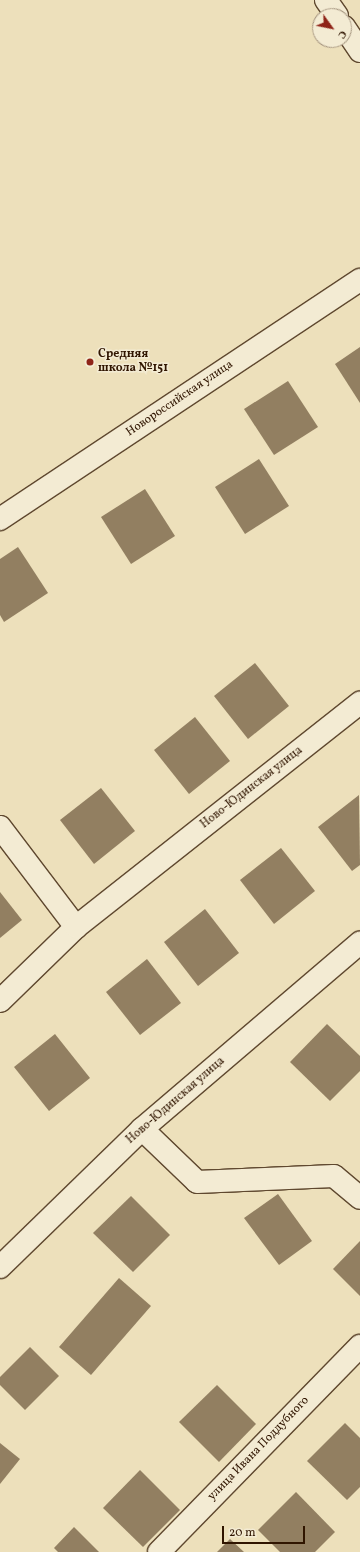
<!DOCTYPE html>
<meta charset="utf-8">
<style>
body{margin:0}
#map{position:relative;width:360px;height:1552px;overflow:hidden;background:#ede0bb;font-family:Vollkorn,serif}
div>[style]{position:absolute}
.building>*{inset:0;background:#927f61}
.roads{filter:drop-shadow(1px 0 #5f482f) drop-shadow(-1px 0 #5f482f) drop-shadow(0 1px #5f482f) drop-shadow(0 -1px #5f482f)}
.minor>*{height:22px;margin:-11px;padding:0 11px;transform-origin:11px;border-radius:11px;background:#f3ebd3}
.dots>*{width:11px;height:11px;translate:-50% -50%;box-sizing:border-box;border:2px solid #f3ebd3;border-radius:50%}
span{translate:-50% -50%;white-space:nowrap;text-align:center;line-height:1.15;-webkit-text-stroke:3px #f3ebd3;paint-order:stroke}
.poi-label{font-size:12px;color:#301500;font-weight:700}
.left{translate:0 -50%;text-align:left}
.street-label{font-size:12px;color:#301500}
.north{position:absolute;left:312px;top:8px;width:40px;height:40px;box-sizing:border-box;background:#f3ebd3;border:1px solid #a5957f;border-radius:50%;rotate:123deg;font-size:11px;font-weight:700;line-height:16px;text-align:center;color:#301500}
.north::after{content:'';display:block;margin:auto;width:14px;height:18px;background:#8f2418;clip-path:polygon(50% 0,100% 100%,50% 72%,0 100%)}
.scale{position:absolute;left:222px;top:1526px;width:83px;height:18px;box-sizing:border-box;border:2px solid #301500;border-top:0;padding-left:5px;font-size:12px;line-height:14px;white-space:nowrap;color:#301500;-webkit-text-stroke:3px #f3ebd3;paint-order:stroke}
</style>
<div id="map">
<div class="building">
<i style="clip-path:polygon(360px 347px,360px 403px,335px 364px)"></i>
<i style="clip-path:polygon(288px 381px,318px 427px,274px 455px,244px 409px)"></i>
<i style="clip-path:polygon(259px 459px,289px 506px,245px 534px,215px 487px)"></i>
<i style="clip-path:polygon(145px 489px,175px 536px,131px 564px,101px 517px)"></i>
<i style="clip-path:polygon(18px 547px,48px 593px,4px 622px,0 615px,0 559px)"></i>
<i style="clip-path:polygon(255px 663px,289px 706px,248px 739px,214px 696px)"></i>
<i style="clip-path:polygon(195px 717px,230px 761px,189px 794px,154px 750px)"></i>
<i style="clip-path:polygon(101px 788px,135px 831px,94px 864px,60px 820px)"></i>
<i style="clip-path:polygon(359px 795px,360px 865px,352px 871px,318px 827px)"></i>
<i style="clip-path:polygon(281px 848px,315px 891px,274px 924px,240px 880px)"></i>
<i style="clip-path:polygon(0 892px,22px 920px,0 938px)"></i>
<i style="clip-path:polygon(205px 909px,239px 953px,198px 986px,164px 942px)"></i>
<i style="clip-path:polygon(147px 959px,181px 1003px,140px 1035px,106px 992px)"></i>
<i style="clip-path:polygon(327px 1024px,360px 1056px,360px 1071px,330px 1101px,290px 1062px)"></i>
<i style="clip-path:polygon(55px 1034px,90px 1078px,49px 1111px,14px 1067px)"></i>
<i style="clip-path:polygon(278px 1194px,312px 1241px,279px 1265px,244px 1218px)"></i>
<i style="clip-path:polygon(131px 1196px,170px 1235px,133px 1272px,93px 1233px)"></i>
<i style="clip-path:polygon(360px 1241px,360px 1296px,333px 1269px)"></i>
<i style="clip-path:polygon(119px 1278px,151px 1306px,91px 1375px,59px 1347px)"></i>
<i style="clip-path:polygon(30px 1347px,59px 1376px,25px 1410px,0 1385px,0 1377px)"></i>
<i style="clip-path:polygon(217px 1385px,256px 1424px,219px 1462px,179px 1422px)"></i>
<i style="clip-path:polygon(345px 1423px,360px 1438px,360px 1487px,347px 1500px,307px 1461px)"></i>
<i style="clip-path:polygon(0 1443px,20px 1459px,0 1484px)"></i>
<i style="clip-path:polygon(140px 1470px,180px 1510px,143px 1547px,103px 1508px)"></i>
<i style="clip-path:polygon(296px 1492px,335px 1532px,315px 1552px,280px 1552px,258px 1530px)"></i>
<i style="clip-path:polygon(74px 1527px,99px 1552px,58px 1552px,54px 1548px)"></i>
<i style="clip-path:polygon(230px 1539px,244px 1552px,217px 1552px)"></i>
</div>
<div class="roads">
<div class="minor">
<i style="left:326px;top:0;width:19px;rotate:55deg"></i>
<i style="left:344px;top:27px;width:29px;rotate:56deg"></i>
<i style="left:0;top:519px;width:432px;rotate:-33.6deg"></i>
<i style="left:0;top:827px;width:126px;rotate:52.8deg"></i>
<i style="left:0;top:1001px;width:106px;rotate:-44.2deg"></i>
<i style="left:76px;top:927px;width:362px;rotate:-38.3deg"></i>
<i style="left:142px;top:1129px;width:76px;rotate:43.9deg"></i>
<i style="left:197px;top:1182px;width:137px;rotate:-2.5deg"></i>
<i style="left:334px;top:1176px;width:34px;rotate:40deg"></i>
<i style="left:0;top:1267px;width:198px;rotate:-44.2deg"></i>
<i style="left:142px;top:1129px;width:287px;rotate:-40.5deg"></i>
<i style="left:159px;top:1552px;width:288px;rotate:-45.7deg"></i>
</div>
</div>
<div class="dots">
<i style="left:90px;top:362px;background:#8f2418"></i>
</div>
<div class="poi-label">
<span class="left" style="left:98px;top:362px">Средняя<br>школа №151</span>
</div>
<div class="street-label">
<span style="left:180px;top:399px;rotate:-34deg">Новороссийская улица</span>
<span style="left:252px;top:788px;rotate:-38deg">Ново-Юдинская улица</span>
<span style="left:176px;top:1101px;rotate:-41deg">Ново-Юдинская улица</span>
<span style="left:259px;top:1449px;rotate:-46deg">улица Ивана Поддубного</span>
</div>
<div class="north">С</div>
<div class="scale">20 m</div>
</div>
